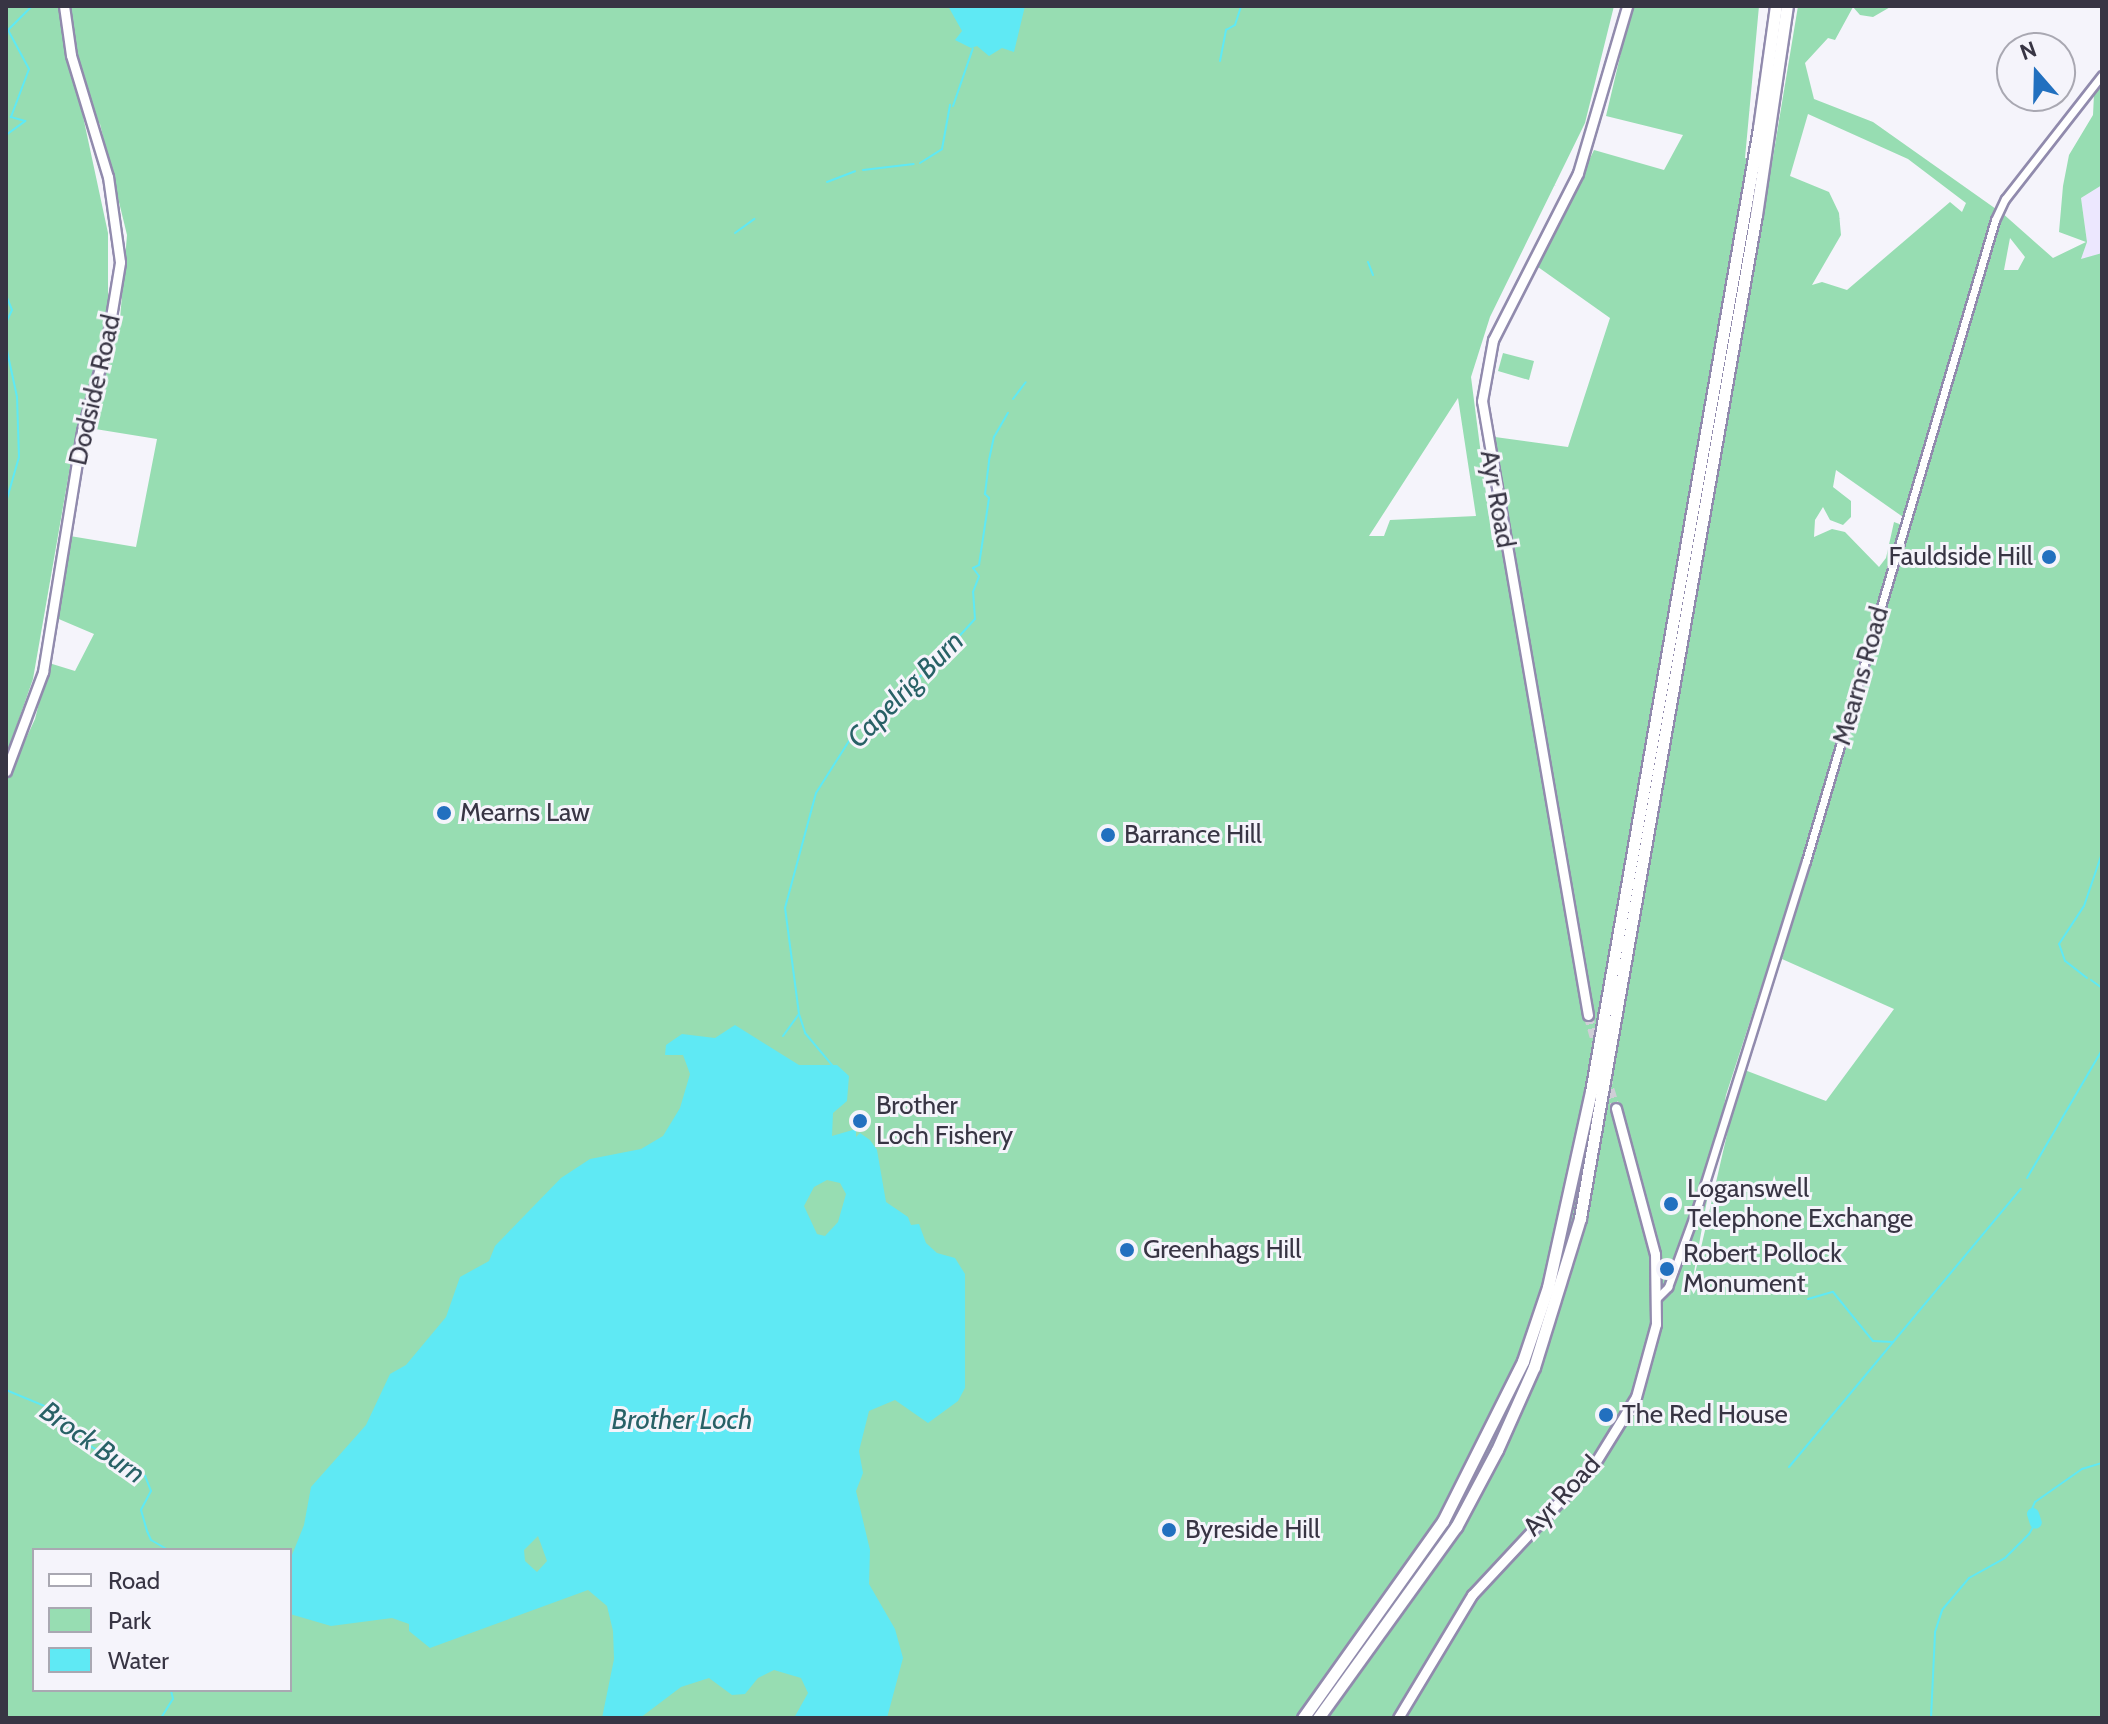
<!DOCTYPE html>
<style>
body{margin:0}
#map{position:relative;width:2108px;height:1724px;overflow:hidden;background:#f5f4fb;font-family:Cabin,sans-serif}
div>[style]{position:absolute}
.commercial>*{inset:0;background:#ece7fe}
.green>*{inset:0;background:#97ddb2}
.water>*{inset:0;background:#5fe9f4}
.stream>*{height:2px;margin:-1px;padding:0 1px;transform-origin:1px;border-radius:1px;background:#5fe9f4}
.river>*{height:12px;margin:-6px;padding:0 6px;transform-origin:6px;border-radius:6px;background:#5fe9f4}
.major-tunnel>*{height:9px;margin-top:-4.5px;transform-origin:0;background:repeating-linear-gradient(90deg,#cfced6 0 9px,transparent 0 13.5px)}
.roads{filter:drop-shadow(2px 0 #918bad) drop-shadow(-2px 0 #918bad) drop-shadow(0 2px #918bad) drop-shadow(0 -2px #918bad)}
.minor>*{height:7px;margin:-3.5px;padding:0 3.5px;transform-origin:3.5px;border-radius:3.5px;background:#fff}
.major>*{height:9px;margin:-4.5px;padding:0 4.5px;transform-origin:4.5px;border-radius:4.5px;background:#fff}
.highway>*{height:11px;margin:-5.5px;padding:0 5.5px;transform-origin:5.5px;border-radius:5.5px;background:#fff}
.dots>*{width:22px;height:22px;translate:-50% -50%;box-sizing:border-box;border:4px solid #f5f4fb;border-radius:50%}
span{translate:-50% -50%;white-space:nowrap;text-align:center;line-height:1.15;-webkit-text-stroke:6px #f5f4fb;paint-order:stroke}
.street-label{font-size:26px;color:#383544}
.poi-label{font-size:26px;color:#383544}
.right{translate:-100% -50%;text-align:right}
.left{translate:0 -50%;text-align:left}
.water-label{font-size:28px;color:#286166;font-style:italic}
.frame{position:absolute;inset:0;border:8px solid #383544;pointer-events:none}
.legend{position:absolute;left:32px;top:1548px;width:260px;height:144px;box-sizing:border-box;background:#f5f4fb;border:2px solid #a9a8b2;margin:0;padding:10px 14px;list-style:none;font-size:24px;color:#383544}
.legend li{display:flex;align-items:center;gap:16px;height:40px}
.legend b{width:40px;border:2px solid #a9a8b2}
.north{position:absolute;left:1996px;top:32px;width:80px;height:80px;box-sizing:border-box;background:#f5f4fb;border:2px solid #a9a8b2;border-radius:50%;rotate:340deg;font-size:22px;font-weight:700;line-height:32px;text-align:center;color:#383544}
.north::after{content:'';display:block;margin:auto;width:28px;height:36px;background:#2270bf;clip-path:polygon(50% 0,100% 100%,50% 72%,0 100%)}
</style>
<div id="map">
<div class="commercial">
<i style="clip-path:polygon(2102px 185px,2102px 253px,2080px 260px,2087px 242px,2081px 198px)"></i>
</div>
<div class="green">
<i style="clip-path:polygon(evenodd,6px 6px,1614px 6px,1585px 123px,1490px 317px,1471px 377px,1492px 540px,1509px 540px,1495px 437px,1568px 447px,1610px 318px,1538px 267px,1594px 150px,1664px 170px,1683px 135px,1606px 116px,1632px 6px,1759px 6px,1745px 158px,1771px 169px,1798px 6px,1892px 6px,1873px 17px,1860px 15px,1853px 7px,1835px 40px,1828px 38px,1805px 63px,1814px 99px,1873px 122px,1996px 209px,1988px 234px,1995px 236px,2001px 212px,2053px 258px,2086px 242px,2059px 232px,2063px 186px,2069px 155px,2093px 115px,2094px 94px,2102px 81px,2102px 185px,2081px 198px,2087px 242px,2081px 259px,2102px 253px,2102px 1718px,6px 1718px,6px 782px,35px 719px,49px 663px,75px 671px,94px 634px,54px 617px,70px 536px,136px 547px,157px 439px,89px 428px,120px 319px,127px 235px,100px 124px,81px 107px,108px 233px,108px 312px,74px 444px,33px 679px,6px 756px,6px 6px,1808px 114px,1908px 159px,1966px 203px,1962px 212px,1950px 202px,1847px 290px,1822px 282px,1812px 285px,1841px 235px,1839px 213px,1829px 192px,1790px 176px,1808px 114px,6px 6px,2010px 238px,2025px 257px,2018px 270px,2004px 270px,2010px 238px,6px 6px,1458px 398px,1476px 516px,1390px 520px,1384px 536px,1369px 536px,1458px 398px,6px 6px,1919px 465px,1928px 469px,1782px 959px,1894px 1009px,1826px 1101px,1742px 1069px,1689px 1300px,1726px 1095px,1807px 846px,1902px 525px,1894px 522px,1886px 558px,1879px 567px,1845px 532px,1832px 529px,1814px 537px,1815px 520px,1823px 507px,1830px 520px,1843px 525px,1851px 517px,1851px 501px,1833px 487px,1836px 470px,1903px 517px,1919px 465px,6px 6px,34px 1550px,290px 1550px,290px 1690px,34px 1690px,34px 1550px)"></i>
<i style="clip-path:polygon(1503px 353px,1534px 361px,1529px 380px,1498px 371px)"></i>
</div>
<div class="water">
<i style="clip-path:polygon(948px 6px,1025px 6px,1014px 52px,1002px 48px,989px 56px,977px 46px,971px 48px,955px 40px,962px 31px)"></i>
<i style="clip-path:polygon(evenodd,735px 1025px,799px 1065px,837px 1065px,849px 1076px,847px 1101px,833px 1113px,832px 1136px,856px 1129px,856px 1137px,860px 1133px,870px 1140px,877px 1150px,886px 1202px,908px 1217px,911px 1225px,919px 1224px,926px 1243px,937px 1253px,955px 1258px,965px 1274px,965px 1388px,958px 1401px,928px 1423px,895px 1400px,869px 1411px,859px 1451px,863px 1473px,856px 1491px,870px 1550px,869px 1584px,895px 1629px,903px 1658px,887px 1718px,794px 1718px,808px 1693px,801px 1678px,774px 1670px,758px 1678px,745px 1694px,732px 1695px,709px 1678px,681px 1687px,640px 1718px,602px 1718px,614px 1659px,613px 1631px,607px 1606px,588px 1590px,430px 1648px,409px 1631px,409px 1624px,392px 1618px,331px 1626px,290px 1614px,290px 1560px,304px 1525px,311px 1487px,366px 1425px,390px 1374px,406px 1365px,446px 1317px,460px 1277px,489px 1261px,495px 1246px,561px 1178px,590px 1159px,641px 1149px,663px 1136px,680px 1108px,690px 1074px,683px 1055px,665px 1055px,666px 1045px,682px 1034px,715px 1038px,735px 1025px,827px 1180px,840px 1183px,846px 1194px,838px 1222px,825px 1236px,817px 1234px,804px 1206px,814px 1187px,827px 1180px,735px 1025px,538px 1536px,547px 1561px,537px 1572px,525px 1561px,524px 1550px,538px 1536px)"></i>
</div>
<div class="stream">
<i style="left:1220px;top:61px;width:32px;rotate:-79deg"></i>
<i style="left:1226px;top:30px;width:10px;rotate:-29deg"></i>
<i style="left:1235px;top:25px;width:20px;rotate:-72deg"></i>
<i style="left:953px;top:106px;width:61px;rotate:-71deg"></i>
<i style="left:6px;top:135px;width:24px;rotate:-36deg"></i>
<i style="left:25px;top:121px;width:15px;rotate:-164deg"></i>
<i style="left:11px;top:117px;width:51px;rotate:-69.4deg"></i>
<i style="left:29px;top:69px;width:44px;rotate:-118.3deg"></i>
<i style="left:8px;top:30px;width:34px;rotate:-45deg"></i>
<i style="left:6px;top:140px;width:34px;rotate:90deg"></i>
<i style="left:920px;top:163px;width:26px;rotate:-32deg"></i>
<i style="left:942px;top:149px;width:45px;rotate:-79.7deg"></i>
<i style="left:863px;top:170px;width:51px;rotate:-6.7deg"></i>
<i style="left:827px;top:182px;width:30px;rotate:-21deg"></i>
<i style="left:735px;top:233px;width:24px;rotate:-36deg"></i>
<i style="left:1368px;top:262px;width:14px;rotate:69deg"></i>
<i style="left:6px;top:295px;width:16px;rotate:68deg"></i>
<i style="left:12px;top:310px;width:14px;rotate:115deg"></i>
<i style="left:6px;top:346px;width:52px;rotate:77.8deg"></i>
<i style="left:17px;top:397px;width:60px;rotate:88.1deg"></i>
<i style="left:19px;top:457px;width:47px;rotate:106.1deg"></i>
<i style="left:1013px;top:399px;width:21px;rotate:-53deg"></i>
<i style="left:2087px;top:978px;width:28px;rotate:-142deg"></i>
<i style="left:2065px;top:961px;width:18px;rotate:-109deg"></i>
<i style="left:2059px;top:944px;width:45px;rotate:-56.7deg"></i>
<i style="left:2084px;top:906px;width:56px;rotate:-71.2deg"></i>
<i style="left:2091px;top:980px;width:14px;rotate:36deg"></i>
<i style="left:799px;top:1014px;width:20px;rotate:72deg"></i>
<i style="left:805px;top:1033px;width:42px;rotate:49.8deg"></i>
<i style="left:783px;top:1036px;width:27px;rotate:-54deg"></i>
<i style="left:799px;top:1014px;width:107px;rotate:-97.5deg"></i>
<i style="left:785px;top:908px;width:119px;rotate:-74.9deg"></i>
<i style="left:816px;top:793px;width:75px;rotate:-57.6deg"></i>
<i style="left:856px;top:730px;width:94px;rotate:-39.8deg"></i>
<i style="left:928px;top:670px;width:69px;rotate:-47.3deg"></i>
<i style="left:975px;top:619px;width:27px;rotate:-94deg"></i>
<i style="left:973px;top:592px;width:17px;rotate:-69deg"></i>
<i style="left:979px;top:576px;width:10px;rotate:-127deg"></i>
<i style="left:973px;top:568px;width:7px;rotate:-27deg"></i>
<i style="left:979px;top:565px;width:68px;rotate:-81.5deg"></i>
<i style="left:989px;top:498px;width:6px;rotate:-135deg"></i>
<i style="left:985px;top:494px;width:34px;rotate:-83deg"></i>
<i style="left:989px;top:460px;width:24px;rotate:-78deg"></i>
<i style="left:994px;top:437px;width:28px;rotate:-60deg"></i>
<i style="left:2027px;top:1178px;width:148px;rotate:-59.6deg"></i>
<i style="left:1808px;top:1299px;width:26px;rotate:-16deg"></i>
<i style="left:1833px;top:1292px;width:63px;rotate:50.8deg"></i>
<i style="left:1873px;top:1341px;width:19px;rotate:3deg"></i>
<i style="left:6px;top:1390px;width:57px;rotate:22.5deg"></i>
<i style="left:59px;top:1412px;width:32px;rotate:55deg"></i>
<i style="left:77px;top:1438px;width:31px;rotate:31deg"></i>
<i style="left:104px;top:1454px;width:8px;rotate:-14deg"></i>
<i style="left:112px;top:1452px;width:7px;rotate:45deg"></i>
<i style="left:117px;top:1457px;width:8px;rotate:140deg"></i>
<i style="left:111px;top:1462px;width:37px;rotate:22deg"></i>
<i style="left:145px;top:1476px;width:16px;rotate:68deg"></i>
<i style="left:151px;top:1491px;width:21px;rotate:118deg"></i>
<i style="left:141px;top:1510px;width:22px;rotate:74deg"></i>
<i style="left:147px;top:1531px;width:10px;rotate:66deg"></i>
<i style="left:151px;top:1540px;width:20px;rotate:30deg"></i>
<i style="left:1789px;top:1467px;width:362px;rotate:-50.2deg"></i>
<i style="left:161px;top:1718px;width:22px;rotate:-58deg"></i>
<i style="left:173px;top:1699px;width:9px;rotate:-103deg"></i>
<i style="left:1931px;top:1718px;width:86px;rotate:-87.3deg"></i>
<i style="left:1935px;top:1632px;width:23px;rotate:-72deg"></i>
<i style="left:1942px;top:1610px;width:42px;rotate:-49.8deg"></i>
<i style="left:1969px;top:1578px;width:41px;rotate:-29.1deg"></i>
<i style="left:2005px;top:1558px;width:34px;rotate:-45deg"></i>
<i style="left:2029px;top:1534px;width:16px;rotate:-60deg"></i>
<i style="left:2037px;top:1520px;width:11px;rotate:-124deg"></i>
<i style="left:2031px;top:1511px;width:10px;rotate:-66deg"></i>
<i style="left:2035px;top:1502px;width:57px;rotate:-35.1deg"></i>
<i style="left:2082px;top:1469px;width:21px;rotate:-17deg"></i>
</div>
<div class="river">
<i style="left:2033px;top:1514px;width:9px;rotate:72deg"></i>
</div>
<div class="major-tunnel">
<i style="left:1588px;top:1015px;width:32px;rotate:74deg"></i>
<i style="left:1606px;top:1076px;width:34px;rotate:73deg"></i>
</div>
<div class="roads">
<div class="minor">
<i style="left:1657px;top:1298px;width:16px;rotate:-45deg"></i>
<i style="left:1668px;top:1287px;width:90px;rotate:-70deg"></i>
<i style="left:1699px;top:1202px;width:357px;rotate:-72.6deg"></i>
<i style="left:1806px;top:861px;width:668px;rotate:-73.57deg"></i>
<i style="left:1995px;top:220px;width:23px;rotate:-65deg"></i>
<i style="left:2005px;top:199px;width:157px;rotate:-52deg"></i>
</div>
<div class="major">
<i style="left:6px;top:771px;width:106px;rotate:-69.5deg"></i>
<i style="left:43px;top:672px;width:244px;rotate:-80.8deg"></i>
<i style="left:82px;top:431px;width:87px;rotate:-74.1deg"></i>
<i style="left:106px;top:347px;width:86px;rotate:-80.6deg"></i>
<i style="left:120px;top:262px;width:86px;rotate:-98deg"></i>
<i style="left:108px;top:177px;width:127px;rotate:-106.9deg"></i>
<i style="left:71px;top:55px;width:49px;rotate:-98.1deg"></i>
<i style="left:1588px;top:1015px;width:623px;rotate:-99.79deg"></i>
<i style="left:1482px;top:401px;width:62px;rotate:-79.8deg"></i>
<i style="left:1493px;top:340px;width:187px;rotate:-63deg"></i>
<i style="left:1578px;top:173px;width:174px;rotate:-73.6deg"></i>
<i style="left:1398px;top:1718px;width:144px;rotate:-59deg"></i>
<i style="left:1472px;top:1595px;width:180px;rotate:-47deg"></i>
<i style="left:1595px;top:1463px;width:78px;rotate:-58.2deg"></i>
<i style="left:1636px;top:1397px;width:76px;rotate:-74.7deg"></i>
<i style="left:1656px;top:1324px;width:70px;rotate:-90.8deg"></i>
<i style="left:1655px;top:1254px;width:151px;rotate:-105deg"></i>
</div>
<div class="highway">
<i style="left:1303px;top:1718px;width:242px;rotate:-54.6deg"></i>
<i style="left:1443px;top:1521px;width:179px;rotate:-63.4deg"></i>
<i style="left:1523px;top:1361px;width:78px;rotate:-71.3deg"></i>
<i style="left:1548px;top:1287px;width:200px;rotate:-77.6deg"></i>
<i style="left:1591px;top:1092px;width:979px;rotate:-80.11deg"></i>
<i style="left:1759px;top:128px;width:123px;rotate:-82.1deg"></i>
<i style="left:1318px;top:1718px;width:236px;rotate:-54.2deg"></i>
<i style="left:1456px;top:1527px;width:87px;rotate:-62deg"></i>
<i style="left:1497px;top:1450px;width:91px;rotate:-66deg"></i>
<i style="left:1534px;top:1367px;width:156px;rotate:-72.8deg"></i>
<i style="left:1580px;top:1218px;width:1018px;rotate:-80.05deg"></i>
<i style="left:1756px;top:215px;width:211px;rotate:-81.6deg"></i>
</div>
</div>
<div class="dots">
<i style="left:2049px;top:557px;background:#2270bf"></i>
<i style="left:444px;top:813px;background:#2270bf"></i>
<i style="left:1108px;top:835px;background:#2270bf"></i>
<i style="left:860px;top:1121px;background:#2270bf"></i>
<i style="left:1671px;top:1204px;background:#2270bf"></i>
<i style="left:1127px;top:1250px;background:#2270bf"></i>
<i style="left:1667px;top:1269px;background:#2270bf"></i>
<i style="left:1606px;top:1415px;background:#2270bf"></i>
<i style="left:1169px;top:1530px;background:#2270bf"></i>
</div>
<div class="street-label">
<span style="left:95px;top:390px;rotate:-77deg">Dodside Road</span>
<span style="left:1497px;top:499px;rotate:80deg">Ayr Road</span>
<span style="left:1861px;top:676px;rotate:-74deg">Mearns Road</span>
<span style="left:1562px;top:1496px;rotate:-47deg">Ayr Road</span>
</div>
<div class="poi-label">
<span class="right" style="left:2033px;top:557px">Fauldside Hill</span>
<span class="left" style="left:460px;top:813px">Mearns Law</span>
<span class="left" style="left:1124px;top:835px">Barrance Hill</span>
<span class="left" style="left:876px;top:1121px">Brother<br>Loch Fishery</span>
<span class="left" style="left:1687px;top:1204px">Loganswell<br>Telephone Exchange</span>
<span class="left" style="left:1143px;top:1250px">Greenhags Hill</span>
<span class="left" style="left:1683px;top:1269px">Robert Pollock<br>Monument</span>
<span class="left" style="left:1622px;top:1415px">The Red House</span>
<span class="left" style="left:1185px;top:1530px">Byreside Hill</span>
</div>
<div class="water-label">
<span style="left:905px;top:689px;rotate:-45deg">Capelrig Burn</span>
<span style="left:682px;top:1419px">Brother Loch</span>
<span style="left:93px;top:1442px;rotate:35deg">Brock Burn</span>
</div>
<div class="frame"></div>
<ul class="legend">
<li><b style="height:10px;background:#fff"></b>Road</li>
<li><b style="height:22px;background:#97ddb2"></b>Park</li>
<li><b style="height:22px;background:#5fe9f4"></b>Water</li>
</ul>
<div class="north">N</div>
</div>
